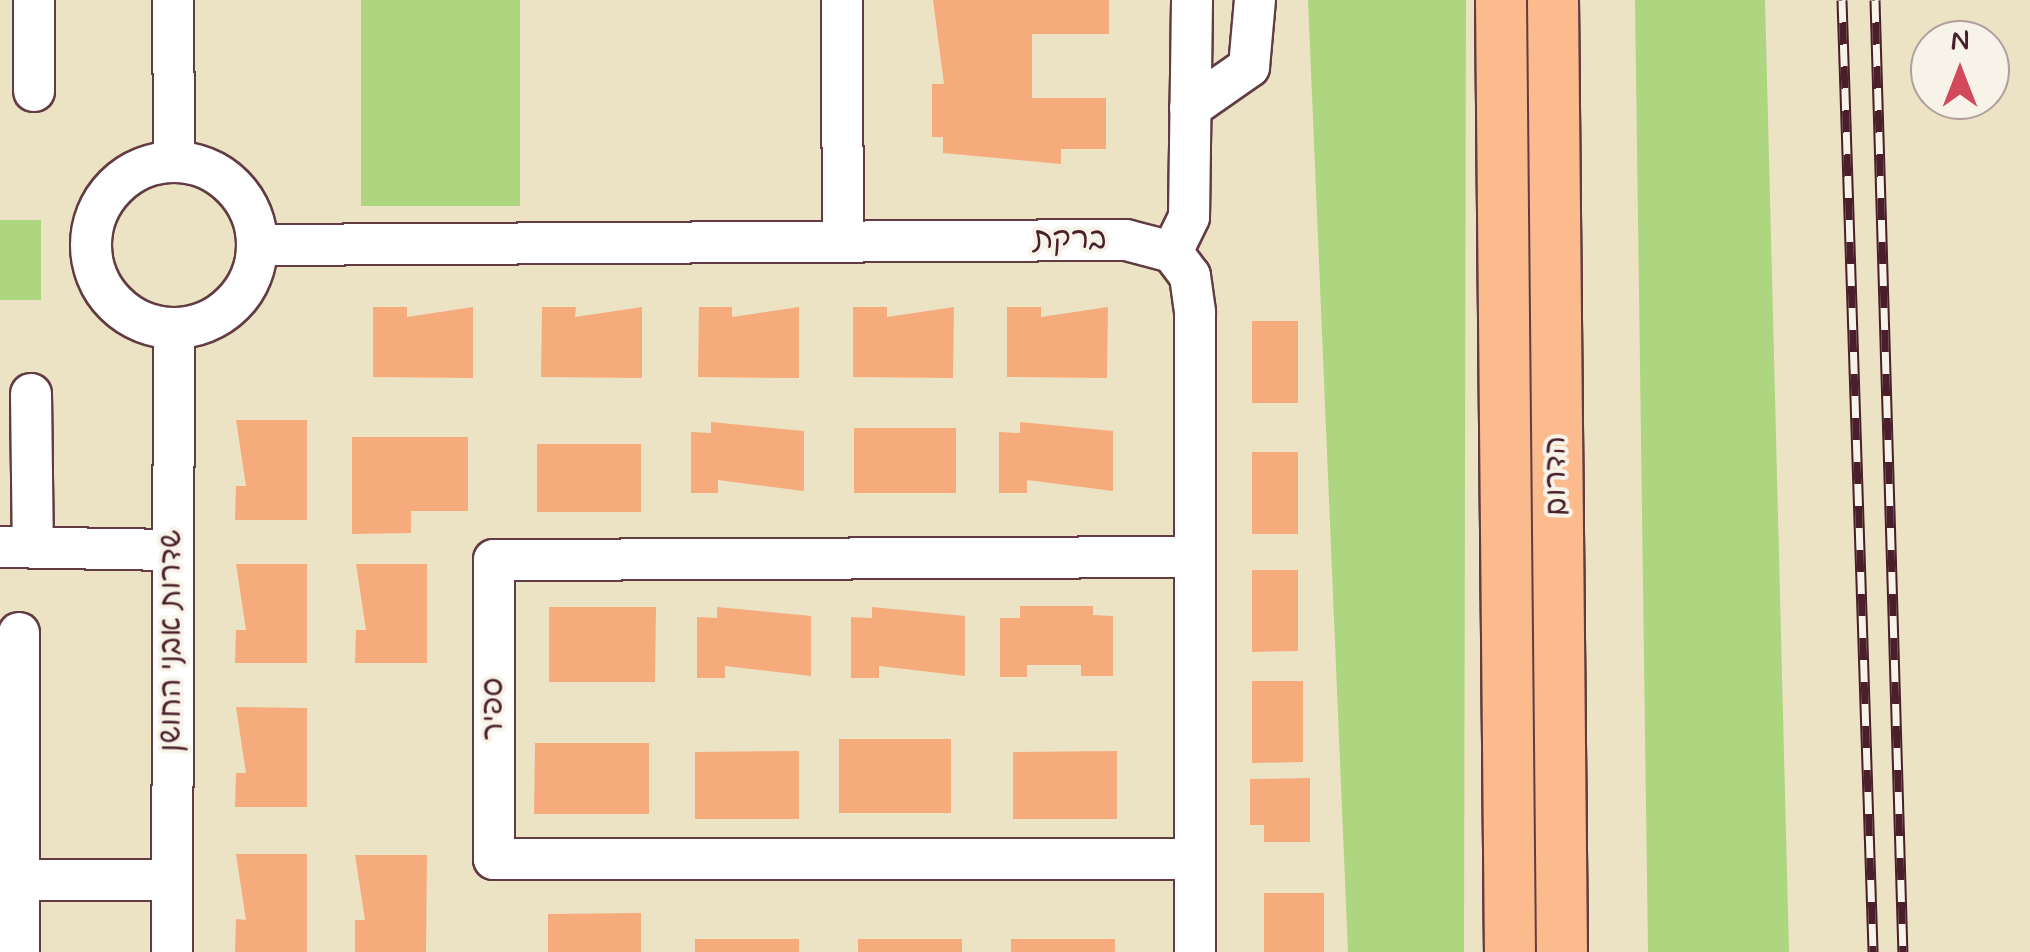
<!DOCTYPE html>
<meta charset="utf-8">
<style>
body{margin:0}
#map{position:relative;width:2030px;height:952px;overflow:hidden;background:#ece3c4;font-family:Mynerve,"Playpen Sans Hebrew",sans-serif}
div>[style]{position:absolute}
.green>*{inset:0;background:#aed580}
.building>*{inset:0;background:#f6ab7d}
.roads{filter:drop-shadow(2px 0 #623c42) drop-shadow(-2px 0 #623c42) drop-shadow(0 2px #623c42) drop-shadow(0 -2px #623c42)}
.minor>*{height:40px;margin:-20px;padding:0 20px;transform-origin:20px;border-radius:20px;background:#fff}
.minor>.ring{margin:-20px;padding:0;box-sizing:content-box;background:none;border:40px solid #fff;border-radius:50%}
.major>*{height:50px;margin:-25px;padding:0 25px;transform-origin:25px;border-radius:25px;background:#fbbb8d}
.rail>*{height:11px;margin-top:-5.5px;transform-origin:0;background:repeating-linear-gradient(90deg,#f7f3e8 0 22px,#4a1f2b 0 44px);box-sizing:border-box;border-block:2px solid #4a1f2b}
span{translate:-50% -50%;white-space:nowrap;text-align:center;line-height:1.15;-webkit-text-stroke:8px #f7f3e8;paint-order:stroke}
.street-label{font-size:30px;color:#4a1f2b}
.north{position:absolute;left:1910px;top:20px;width:100px;height:100px;box-sizing:border-box;background:#f7f3e8;border:2px solid #b29e9c;border-radius:50%;rotate:0deg;font-size:28px;font-weight:700;line-height:40px;text-align:center;color:#4a1f2b}
.north::after{content:'';display:block;margin:auto;width:35px;height:45px;background:#d1495b;clip-path:polygon(50% 0,100% 100%,50% 72%,0 100%)}
</style>
<div id="map">
<div class="green">
<i style="clip-path:polygon(361px 0,520px 0,520px 206px,361px 206px)"></i>
<i style="clip-path:polygon(1308px 0,1466px 0,1464px 952px,1348px 952px)"></i>
<i style="clip-path:polygon(1635px 0,1765px 0,1789px 952px,1648px 952px)"></i>
<i style="clip-path:polygon(0 220px,41px 220px,41px 300px,0 300px)"></i>
</div>
<div class="building">
<i style="clip-path:polygon(933px 0,1109px 0,1109px 34px,1032px 34px,1032px 98px,1106px 98px,1106px 149px,1061px 149px,1061px 164px,943px 153px,943px 137px,932px 137px,932px 84px,944px 84px)"></i>
<i style="clip-path:polygon(373px 307px,407px 307px,407px 317px,473px 307px,473px 378px,373px 377px)"></i>
<i style="clip-path:polygon(542px 307px,576px 307px,575px 317px,642px 307px,642px 378px,541px 377px)"></i>
<i style="clip-path:polygon(699px 307px,732px 307px,732px 317px,799px 307px,799px 378px,698px 377px)"></i>
<i style="clip-path:polygon(853px 307px,887px 307px,887px 317px,954px 307px,953px 378px,853px 377px)"></i>
<i style="clip-path:polygon(1007px 307px,1041px 307px,1041px 317px,1108px 307px,1107px 378px,1007px 377px)"></i>
<i style="clip-path:polygon(1252px 321px,1298px 321px,1298px 403px,1252px 403px)"></i>
<i style="clip-path:polygon(236px 420px,307px 420px,307px 520px,235px 520px,236px 486px,246px 486px)"></i>
<i style="clip-path:polygon(711px 422px,804px 431px,804px 491px,718px 480px,718px 493px,691px 493px,691px 432px,711px 433px)"></i>
<i style="clip-path:polygon(1020px 422px,1113px 431px,1113px 491px,1027px 480px,1027px 493px,999px 493px,999px 432px,1020px 433px)"></i>
<i style="clip-path:polygon(854px 428px,956px 428px,956px 493px,854px 493px)"></i>
<i style="clip-path:polygon(352px 437px,468px 437px,468px 511px,411px 511px,411px 533px,352px 534px)"></i>
<i style="clip-path:polygon(537px 444px,641px 444px,641px 512px,537px 512px)"></i>
<i style="clip-path:polygon(1252px 452px,1298px 452px,1298px 534px,1252px 534px)"></i>
<i style="clip-path:polygon(236px 564px,307px 564px,307px 663px,235px 663px,236px 630px,246px 630px)"></i>
<i style="clip-path:polygon(356px 564px,427px 564px,427px 663px,355px 663px,356px 630px,366px 630px)"></i>
<i style="clip-path:polygon(1252px 570px,1298px 570px,1298px 651px,1252px 652px)"></i>
<i style="clip-path:polygon(1020px 606px,1093px 606px,1093px 615px,1113px 616px,1113px 676px,1081px 676px,1081px 665px,1027px 665px,1027px 677px,1000px 677px,1000px 618px,1020px 618px)"></i>
<i style="clip-path:polygon(549px 607px,656px 607px,655px 682px,549px 682px)"></i>
<i style="clip-path:polygon(717px 607px,811px 616px,811px 676px,725px 666px,725px 678px,697px 678px,697px 617px,717px 618px)"></i>
<i style="clip-path:polygon(872px 607px,965px 616px,965px 676px,879px 666px,879px 678px,851px 678px,851px 617px,872px 618px)"></i>
<i style="clip-path:polygon(1252px 681px,1303px 681px,1303px 762px,1252px 763px)"></i>
<i style="clip-path:polygon(236px 707px,307px 708px,307px 807px,235px 807px,236px 773px,246px 773px)"></i>
<i style="clip-path:polygon(839px 739px,951px 739px,951px 813px,839px 813px)"></i>
<i style="clip-path:polygon(535px 743px,649px 743px,649px 814px,534px 814px)"></i>
<i style="clip-path:polygon(799px 751px,799px 819px,695px 819px,695px 752px)"></i>
<i style="clip-path:polygon(1117px 751px,1117px 819px,1013px 819px,1013px 752px)"></i>
<i style="clip-path:polygon(1310px 778px,1310px 842px,1264px 842px,1264px 825px,1250px 825px,1250px 779px)"></i>
<i style="clip-path:polygon(236px 854px,307px 854px,307px 952px,235px 952px,236px 919px,246px 920px)"></i>
<i style="clip-path:polygon(355px 855px,427px 855px,426px 952px,355px 952px,355px 920px,365px 920px)"></i>
<i style="clip-path:polygon(1264px 893px,1324px 893px,1324px 952px,1264px 952px)"></i>
<i style="clip-path:polygon(641px 913px,641px 952px,548px 952px,548px 914px)"></i>
<i style="clip-path:polygon(695px 939px,799px 939px,799px 952px,695px 952px)"></i>
<i style="clip-path:polygon(858px 939px,962px 939px,962px 952px,858px 952px)"></i>
<i style="clip-path:polygon(1011px 939px,1115px 939px,1115px 952px,1011px 952px)"></i>
</div>
<div class="roads">
<div class="minor">
<i style="left:173px;top:0;width:162px;rotate:89.6deg"></i>
<i style="left:842px;top:0;width:242px;rotate:89.8deg"></i>
<i style="left:34px;top:91px;width:91px;rotate:-90deg"></i>
<i style="left:1190px;top:108px;width:72px;rotate:-34.8deg"></i>
<i style="left:1249px;top:67px;width:67px;rotate:-84.9deg"></i>
<i class="ring" style="left:91px;top:162px;width:126px;height:126px"></i>
<i style="left:258px;top:245px;width:868px;rotate:-0.33deg"></i>
<i style="left:1126px;top:240px;width:48px;rotate:14.6deg"></i>
<i style="left:1172px;top:252px;width:30px;rotate:53deg"></i>
<i style="left:1190px;top:276px;width:37px;rotate:82deg"></i>
<i style="left:1195px;top:313px;width:639px;rotate:90deg"></i>
<i style="left:1172px;top:252px;width:39px;rotate:-64deg"></i>
<i style="left:1189px;top:217px;width:217px;rotate:-89.2deg"></i>
<i style="left:31px;top:394px;width:153px;rotate:89.3deg"></i>
<i style="left:0;top:547px;width:172px;rotate:1deg"></i>
<i style="left:1195px;top:557px;width:701px;rotate:179.75deg"></i>
<i style="left:494px;top:560px;width:299px;rotate:90deg"></i>
<i style="left:494px;top:859px;width:701px"></i>
<i style="left:19px;top:633px;width:319px;rotate:90deg"></i>
<i style="left:0;top:880px;width:172px"></i>
<i style="left:172px;top:952px;width:623px;rotate:-89.82deg"></i>
</div>
<div class="major">
<i style="left:1501px;top:0;width:952px;rotate:89.46deg"></i>
<i style="left:1553px;top:0;width:952px;rotate:89.46deg"></i>
</div>
</div>
<div class="rail">
<i style="left:1842px;top:0;width:953px;rotate:88.13deg"></i>
<i style="left:1875px;top:0;width:952px;rotate:88.32deg"></i>
</div>
<div class="street-label">
<span style="left:1070px;top:240px">ברקת</span>
<span style="left:1557px;top:476px;rotate:-91deg">הדרום</span>
<span style="left:172px;top:641px;rotate:-90deg">שדרות אבני החושן</span>
<span style="left:494px;top:709px;rotate:-90deg">ספיר</span>
</div>
<div class="north">N</div>
</div>
